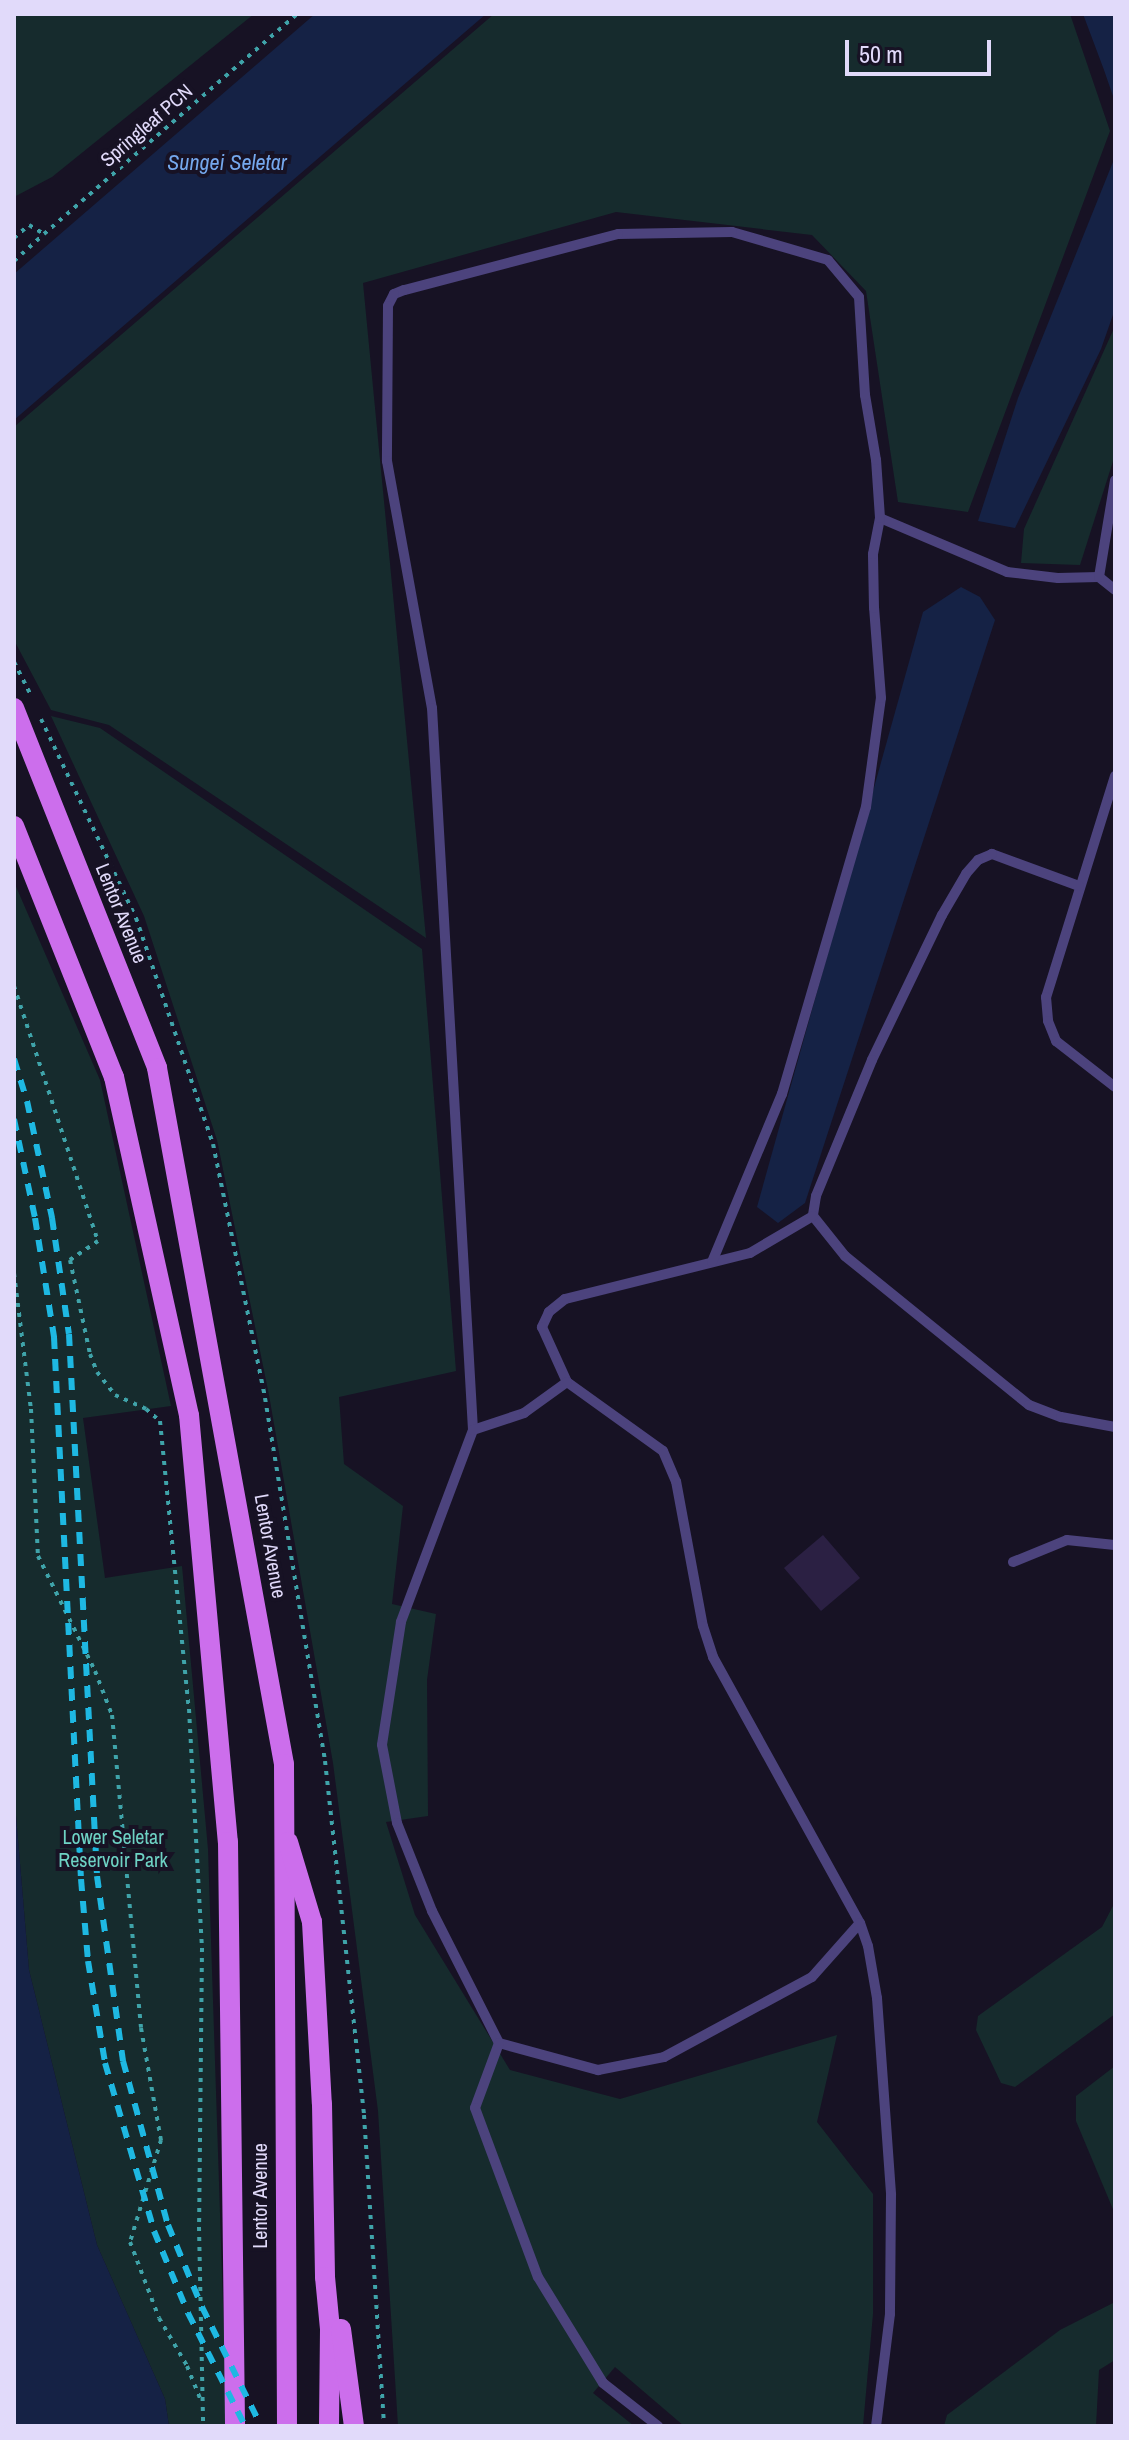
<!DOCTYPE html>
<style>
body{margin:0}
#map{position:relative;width:1129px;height:2440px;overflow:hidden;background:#171224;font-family:"Archivo Narrow",sans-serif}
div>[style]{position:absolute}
.green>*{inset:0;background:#162b2d}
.water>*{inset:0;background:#152245}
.building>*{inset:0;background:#2b2043}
.path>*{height:4px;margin-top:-2px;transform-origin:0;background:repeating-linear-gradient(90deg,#3fa3a9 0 4px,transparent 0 10px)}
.lane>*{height:10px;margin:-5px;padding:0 5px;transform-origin:5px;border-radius:5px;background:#4c437d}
.primary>*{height:20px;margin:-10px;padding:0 10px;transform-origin:10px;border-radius:10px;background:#cc6eec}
.rail>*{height:6px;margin-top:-3px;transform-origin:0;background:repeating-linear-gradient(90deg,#1eb8e2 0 12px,transparent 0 22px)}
span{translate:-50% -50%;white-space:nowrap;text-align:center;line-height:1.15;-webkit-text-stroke:8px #171224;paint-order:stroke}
.street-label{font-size:20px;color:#e1dafa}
.park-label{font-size:20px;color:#6ed2c4}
.water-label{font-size:22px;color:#75a8ed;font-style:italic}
.frame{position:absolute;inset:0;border:16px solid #e1dafa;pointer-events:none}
.scale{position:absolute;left:845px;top:40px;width:146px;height:36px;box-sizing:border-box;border:4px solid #e1dafa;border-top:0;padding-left:10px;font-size:24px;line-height:28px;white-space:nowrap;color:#e1dafa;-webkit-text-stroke:6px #171224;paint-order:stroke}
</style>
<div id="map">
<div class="green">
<i style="clip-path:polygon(14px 14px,254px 14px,52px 177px,14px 197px)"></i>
<i style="clip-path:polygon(494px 14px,1070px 14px,1110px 131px,968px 512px,898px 502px,866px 291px,812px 235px,616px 212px,363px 283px,426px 938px,109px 725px,51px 710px,14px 640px,14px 427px)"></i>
<i style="clip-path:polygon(1115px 326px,1115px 455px,1080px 565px,1021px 563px,1024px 529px)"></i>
<i style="clip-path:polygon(51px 716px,100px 728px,422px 949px,456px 1371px,339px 1397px,344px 1464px,403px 1506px,392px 1604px,436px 1614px,427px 1680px,428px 1816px,386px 1822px,415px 1915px,510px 2070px,620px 2099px,837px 2035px,817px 2122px,873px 2194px,873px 2314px,863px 2426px,684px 2426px,615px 2367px,593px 2393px,634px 2426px,398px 2426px,378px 2111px,333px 1763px,269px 1395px,217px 1140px,144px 916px)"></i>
<i style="clip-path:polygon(14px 882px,100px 1080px,171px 1406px,83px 1418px,105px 1578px,182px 1566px,208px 1849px,227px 2426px,169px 2426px,165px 2399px,97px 2245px,29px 1970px,14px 1792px)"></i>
<i style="clip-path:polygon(1115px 1902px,1115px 2014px,1015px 2087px,1001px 2083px,976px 2030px,978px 2016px,1102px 1927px)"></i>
<i style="clip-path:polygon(1115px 2066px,1115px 2214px,1076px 2121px,1076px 2096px)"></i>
<i style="clip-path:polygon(1115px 2302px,1115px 2360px,1099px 2370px,1096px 2426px,944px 2426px,947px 2415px,1060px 2330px)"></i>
</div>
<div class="water">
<i style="clip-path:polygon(315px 14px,486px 14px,14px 420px,14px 274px)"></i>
<i style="clip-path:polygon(1083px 14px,1115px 14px,1115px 102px,1104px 70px)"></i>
<i style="clip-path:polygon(1115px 157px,1115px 309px,1101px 349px,1015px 528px,978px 521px,1018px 398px)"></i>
<i style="clip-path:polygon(961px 587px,980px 597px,995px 620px,805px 1203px,778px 1223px,757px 1207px,923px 612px)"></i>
<i style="clip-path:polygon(14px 1792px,29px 1970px,97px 2245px,165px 2399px,169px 2426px,14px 2426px)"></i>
</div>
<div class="building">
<i style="clip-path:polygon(823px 1535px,860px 1578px,821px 1611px,784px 1568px)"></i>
</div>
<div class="path">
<i style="left:14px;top:238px;width:20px;rotate:-41deg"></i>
<i style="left:29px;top:225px;width:17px;rotate:31deg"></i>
<i style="left:44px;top:234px;width:335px;rotate:-41deg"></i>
<i style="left:14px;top:261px;width:40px;rotate:-42deg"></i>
<i style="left:14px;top:662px;width:38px;rotate:63deg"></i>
<i style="left:41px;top:719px;width:221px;rotate:64.5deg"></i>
<i style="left:136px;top:918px;width:239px;rotate:71.2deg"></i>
<i style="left:213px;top:1144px;width:259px;rotate:78.4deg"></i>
<i style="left:265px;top:1398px;width:368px;rotate:80.6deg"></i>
<i style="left:325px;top:1761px;width:356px;rotate:83.7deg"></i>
<i style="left:364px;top:2115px;width:312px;rotate:86.3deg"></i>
<i style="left:14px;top:986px;width:268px;rotate:71.8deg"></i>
<i style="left:98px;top:1241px;width:34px;rotate:146deg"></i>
<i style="left:70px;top:1260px;width:96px;rotate:78deg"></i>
<i style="left:90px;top:1354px;width:19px;rotate:69deg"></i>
<i style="left:97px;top:1372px;width:29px;rotate:52deg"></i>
<i style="left:115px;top:1395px;width:34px;rotate:24deg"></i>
<i style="left:146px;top:1409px;width:18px;rotate:41deg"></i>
<i style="left:160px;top:1421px;width:289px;rotate:84.3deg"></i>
<i style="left:189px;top:1709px;width:239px;rotate:86.9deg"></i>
<i style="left:202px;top:1948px;width:279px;rotate:90.6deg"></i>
<i style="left:199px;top:2227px;width:199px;rotate:88.8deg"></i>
<i style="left:14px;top:1273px;width:137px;rotate:82.9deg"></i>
<i style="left:31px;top:1409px;width:147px;rotate:87.3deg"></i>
<i style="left:38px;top:1556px;width:128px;rotate:63.6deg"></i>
<i style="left:95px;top:1671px;width:47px;rotate:68.9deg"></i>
<i style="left:112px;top:1715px;width:314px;rotate:84.7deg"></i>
<i style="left:141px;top:2028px;width:114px;rotate:79.9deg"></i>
<i style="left:161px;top:2140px;width:107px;rotate:106.9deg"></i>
<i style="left:130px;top:2242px;width:81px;rotate:69.1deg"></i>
<i style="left:159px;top:2318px;width:56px;rotate:59.7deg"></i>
<i style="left:187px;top:2366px;width:35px;rotate:68deg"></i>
</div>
<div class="lane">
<i style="left:880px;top:518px;width:138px;rotate:23deg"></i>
<i style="left:1007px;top:572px;width:51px;rotate:6.7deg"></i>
<i style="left:1058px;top:578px;width:41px;rotate:-1.4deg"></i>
<i style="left:1099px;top:577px;width:21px;rotate:39deg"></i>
<i style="left:1099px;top:577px;width:98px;rotate:-80.6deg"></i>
<i style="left:1115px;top:776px;width:232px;rotate:107.3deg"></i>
<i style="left:1046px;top:997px;width:24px;rotate:85deg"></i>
<i style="left:1048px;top:1021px;width:22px;rotate:68deg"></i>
<i style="left:1056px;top:1041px;width:75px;rotate:37.9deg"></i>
<i style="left:1079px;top:886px;width:93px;rotate:-159.8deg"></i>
<i style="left:992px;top:854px;width:15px;rotate:157deg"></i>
<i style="left:978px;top:860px;width:18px;rotate:131deg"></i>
<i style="left:966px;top:874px;width:48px;rotate:120.3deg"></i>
<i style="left:942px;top:915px;width:161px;rotate:115.8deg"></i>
<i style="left:872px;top:1060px;width:147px;rotate:112.4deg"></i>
<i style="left:816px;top:1196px;width:20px;rotate:99deg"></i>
<i style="left:813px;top:1216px;width:51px;rotate:51.3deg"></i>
<i style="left:845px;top:1256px;width:237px;rotate:39deg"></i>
<i style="left:1029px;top:1405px;width:34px;rotate:21deg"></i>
<i style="left:1061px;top:1417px;width:55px;rotate:10.5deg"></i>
<i style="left:813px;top:1216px;width:73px;rotate:149.6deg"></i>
<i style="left:750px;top:1253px;width:191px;rotate:166deg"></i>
<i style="left:565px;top:1299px;width:21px;rotate:141deg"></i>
<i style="left:549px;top:1312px;width:17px;rotate:115deg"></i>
<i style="left:542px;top:1327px;width:60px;rotate:65.6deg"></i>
<i style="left:567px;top:1382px;width:118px;rotate:35.7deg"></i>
<i style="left:663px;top:1451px;width:33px;rotate:67deg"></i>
<i style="left:676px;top:1481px;width:147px;rotate:79.5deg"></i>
<i style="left:703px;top:1626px;width:33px;rotate:72deg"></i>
<i style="left:713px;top:1657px;width:304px;rotate:61.1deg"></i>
<i style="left:860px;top:1923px;width:24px;rotate:71deg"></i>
<i style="left:868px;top:1946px;width:53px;rotate:80.2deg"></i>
<i style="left:877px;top:1998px;width:197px;rotate:85.9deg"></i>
<i style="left:891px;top:2195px;width:119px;rotate:90.5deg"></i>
<i style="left:890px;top:2314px;width:113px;rotate:97.1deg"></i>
<i style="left:712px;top:1262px;width:182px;rotate:-67.4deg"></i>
<i style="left:782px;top:1094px;width:299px;rotate:-73.7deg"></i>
<i style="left:866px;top:807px;width:110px;rotate:-82.2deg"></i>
<i style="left:881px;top:698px;width:90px;rotate:-94.4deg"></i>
<i style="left:874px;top:608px;width:54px;rotate:-91.1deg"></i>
<i style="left:873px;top:554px;width:37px;rotate:-79deg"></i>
<i style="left:880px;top:518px;width:58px;rotate:-93.9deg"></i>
<i style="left:876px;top:460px;width:66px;rotate:-99.6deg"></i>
<i style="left:865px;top:395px;width:98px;rotate:-93.5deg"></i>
<i style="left:859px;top:297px;width:48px;rotate:-130deg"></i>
<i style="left:828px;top:260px;width:100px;rotate:-163.7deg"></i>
<i style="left:732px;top:232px;width:114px;rotate:179deg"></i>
<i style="left:618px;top:234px;width:221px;rotate:165.3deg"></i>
<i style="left:404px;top:290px;width:11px;rotate:158deg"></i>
<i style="left:394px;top:294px;width:13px;rotate:117deg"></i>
<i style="left:388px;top:306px;width:155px;rotate:90.4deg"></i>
<i style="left:387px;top:461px;width:251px;rotate:79.7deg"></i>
<i style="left:432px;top:708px;width:723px;rotate:86.75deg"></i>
<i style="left:473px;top:1430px;width:205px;rotate:110.6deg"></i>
<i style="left:401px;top:1622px;width:124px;rotate:98.8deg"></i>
<i style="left:382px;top:1745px;width:79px;rotate:79.1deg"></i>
<i style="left:397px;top:1823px;width:95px;rotate:68.3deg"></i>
<i style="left:432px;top:1911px;width:148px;rotate:63.1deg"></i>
<i style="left:499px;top:2043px;width:103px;rotate:15.3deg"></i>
<i style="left:598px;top:2070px;width:67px;rotate:-11.1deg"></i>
<i style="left:664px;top:2057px;width:168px;rotate:-28.4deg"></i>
<i style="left:812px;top:1977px;width:72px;rotate:-48.4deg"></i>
<i style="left:473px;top:1430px;width:54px;rotate:-18.4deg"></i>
<i style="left:524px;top:1413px;width:53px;rotate:-35.8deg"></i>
<i style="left:1013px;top:1562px;width:58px;rotate:-22.2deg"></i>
<i style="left:1067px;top:1540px;width:48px;rotate:5.9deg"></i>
<i style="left:499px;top:2043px;width:69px;rotate:110.3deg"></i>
<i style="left:475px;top:2108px;width:180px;rotate:69.6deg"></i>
<i style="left:538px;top:2277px;width:124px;rotate:58.5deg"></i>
<i style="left:603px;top:2383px;width:70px;rotate:38deg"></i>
</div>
<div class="primary">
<i style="left:14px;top:708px;width:387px;rotate:68.3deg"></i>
<i style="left:157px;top:1068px;width:707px;rotate:79.66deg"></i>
<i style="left:284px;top:1764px;width:662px;rotate:89.74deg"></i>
<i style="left:14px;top:826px;width:270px;rotate:68.3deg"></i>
<i style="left:114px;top:1077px;width:346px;rotate:77.5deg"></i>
<i style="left:189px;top:1415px;width:429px;rotate:84.8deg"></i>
<i style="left:228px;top:1842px;width:584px;rotate:89.31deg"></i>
<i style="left:288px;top:1842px;width:84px;rotate:73.3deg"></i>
<i style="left:312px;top:1922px;width:182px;rotate:86.9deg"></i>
<i style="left:322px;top:2104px;width:173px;rotate:89deg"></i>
<i style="left:325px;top:2277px;width:52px;rotate:84.5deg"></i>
<i style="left:330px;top:2329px;width:97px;rotate:90.6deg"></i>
<i style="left:341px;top:2329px;width:98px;rotate:82.4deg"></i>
</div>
<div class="rail">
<i style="left:14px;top:1059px;width:44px;rotate:72.8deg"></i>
<i style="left:27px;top:1101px;width:120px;rotate:77.9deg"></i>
<i style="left:52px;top:1218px;width:117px;rotate:81.7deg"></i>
<i style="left:69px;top:1334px;width:543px;rotate:87.04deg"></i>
<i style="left:97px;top:1876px;width:187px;rotate:82deg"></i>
<i style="left:123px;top:2061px;width:170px;rotate:74.7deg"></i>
<i style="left:168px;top:2225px;width:89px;rotate:67.5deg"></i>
<i style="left:202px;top:2307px;width:133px;rotate:63.6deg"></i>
<i style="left:14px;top:1119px;width:101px;rotate:78deg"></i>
<i style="left:35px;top:1218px;width:121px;rotate:80.9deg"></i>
<i style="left:54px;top:1337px;width:543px;rotate:87.15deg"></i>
<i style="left:81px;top:1879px;width:82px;rotate:85.1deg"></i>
<i style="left:88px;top:1961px;width:103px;rotate:80.5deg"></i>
<i style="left:105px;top:2063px;width:175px;rotate:73.7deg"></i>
<i style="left:154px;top:2231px;width:89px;rotate:67.5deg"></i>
<i style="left:188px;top:2313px;width:127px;rotate:63.2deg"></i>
</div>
<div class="street-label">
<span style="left:146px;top:125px;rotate:-41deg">Springleaf PCN</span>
<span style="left:122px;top:913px;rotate:68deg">Lentor Avenue</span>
<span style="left:271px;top:1546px;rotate:80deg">Lentor Avenue</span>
<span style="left:259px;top:2196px;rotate:-90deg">Lentor Avenue</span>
</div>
<div class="park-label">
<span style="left:113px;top:1848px">Lower Seletar<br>Reservoir Park</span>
</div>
<div class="water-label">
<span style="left:227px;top:163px">Sungei Seletar</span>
</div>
<div class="frame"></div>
<div class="scale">50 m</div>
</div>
